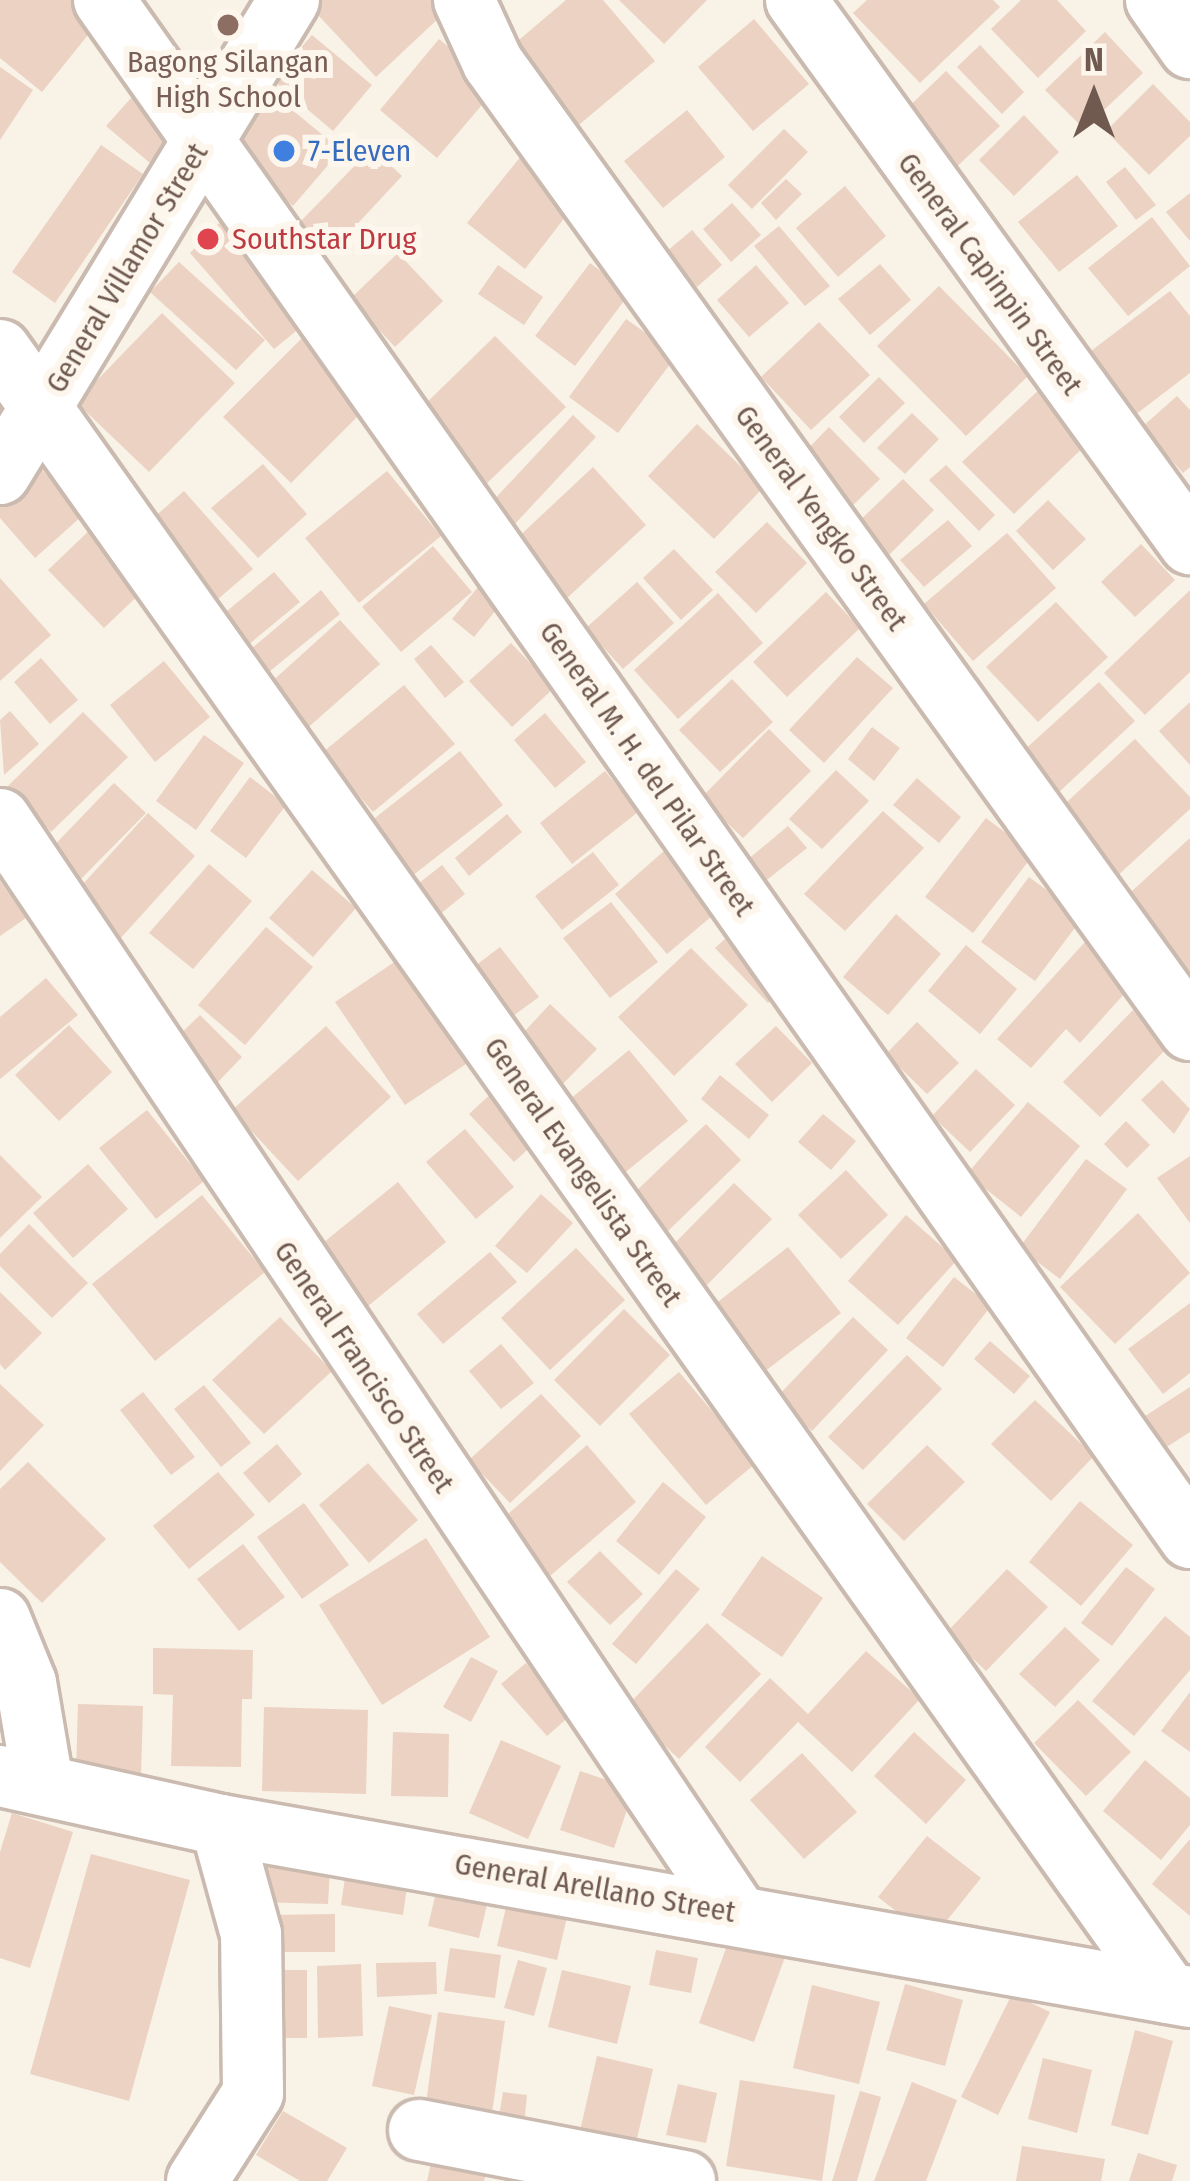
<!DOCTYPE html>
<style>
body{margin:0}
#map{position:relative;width:1190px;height:2181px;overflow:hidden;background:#f9f2e7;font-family:"Fira Sans Condensed",sans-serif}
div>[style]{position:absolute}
.building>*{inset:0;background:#ebd2c3}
.roads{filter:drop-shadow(3px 0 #cabaaf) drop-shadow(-3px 0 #cabaaf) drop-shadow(0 3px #cabaaf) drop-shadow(0 -3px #cabaaf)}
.street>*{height:60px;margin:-30px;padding:0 30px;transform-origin:30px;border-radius:30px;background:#fff}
.dots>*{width:33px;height:33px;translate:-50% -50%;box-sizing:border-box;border:6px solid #fdf6ed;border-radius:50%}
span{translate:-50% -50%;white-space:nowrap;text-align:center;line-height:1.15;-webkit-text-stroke:12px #fdf6ed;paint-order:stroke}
.education-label{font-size:30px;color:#785e54}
.shop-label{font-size:30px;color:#366cbe}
.left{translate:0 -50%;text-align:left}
.health-label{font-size:30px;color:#be3a42}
.street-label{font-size:30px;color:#705a4f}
.north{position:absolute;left:1034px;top:36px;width:120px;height:120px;-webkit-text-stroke:9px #fdf6ed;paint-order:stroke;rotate:0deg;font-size:33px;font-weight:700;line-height:48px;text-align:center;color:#705a4f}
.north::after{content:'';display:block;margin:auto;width:42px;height:54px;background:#705a4f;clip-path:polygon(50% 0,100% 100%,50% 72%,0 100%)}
</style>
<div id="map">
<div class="building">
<i style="clip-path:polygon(0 0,74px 0,100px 20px,42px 92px,0 58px)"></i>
<i style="clip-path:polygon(304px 0,458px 0,376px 77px)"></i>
<i style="clip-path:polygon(566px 0,603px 0,655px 61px,568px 134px,500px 56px)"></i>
<i style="clip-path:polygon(619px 0,707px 0,664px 44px)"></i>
<i style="clip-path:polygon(867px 0,993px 0,1000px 7px,920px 83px,853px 13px)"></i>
<i style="clip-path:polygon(1021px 0,1057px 0,1086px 31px,1038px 78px,991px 29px)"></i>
<i style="clip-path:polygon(754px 19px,809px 84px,753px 131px,698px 67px)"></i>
<i style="clip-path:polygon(1105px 32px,1143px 73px,1084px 129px,1045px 90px)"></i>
<i style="clip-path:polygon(312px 35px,372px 85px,333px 131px,273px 80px)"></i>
<i style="clip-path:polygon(439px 39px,497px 87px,437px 158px,380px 110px)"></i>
<i style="clip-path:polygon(980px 45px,1024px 92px,1002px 114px,957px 67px)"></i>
<i style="clip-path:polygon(0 67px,33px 90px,0 140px)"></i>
<i style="clip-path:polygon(946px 71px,1000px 126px,949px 174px,896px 119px)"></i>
<i style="clip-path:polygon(1153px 84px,1190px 122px,1190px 136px,1149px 175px,1106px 131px)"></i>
<i style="clip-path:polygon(274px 95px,341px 150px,293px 206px,226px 151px)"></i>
<i style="clip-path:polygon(131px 98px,174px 135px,150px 163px,106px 126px)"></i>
<i style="clip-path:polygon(687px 110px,725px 157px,663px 208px,624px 161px)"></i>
<i style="clip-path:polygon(1024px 115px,1059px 152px,1014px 196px,979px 160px)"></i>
<i style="clip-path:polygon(784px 129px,808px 152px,752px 209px,728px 185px)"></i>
<i style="clip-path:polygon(101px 145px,143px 174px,55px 303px,12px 272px)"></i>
<i style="clip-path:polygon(372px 148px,402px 176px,332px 251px,300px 222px)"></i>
<i style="clip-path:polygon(526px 150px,583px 194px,525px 269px,467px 223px)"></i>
<i style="clip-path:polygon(1125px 167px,1156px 205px,1136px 220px,1106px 182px)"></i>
<i style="clip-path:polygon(1077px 175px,1118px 226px,1059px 272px,1018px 222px)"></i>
<i style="clip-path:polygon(786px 179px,802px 194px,776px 220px,761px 203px)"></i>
<i style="clip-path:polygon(845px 186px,886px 236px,838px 277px,796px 228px)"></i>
<i style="clip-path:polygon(1190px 193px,1190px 241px,1166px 212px)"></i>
<i style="clip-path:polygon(732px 203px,761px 235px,731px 262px,703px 229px)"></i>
<i style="clip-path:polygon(1152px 217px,1190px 266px,1128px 316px,1088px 268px)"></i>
<i style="clip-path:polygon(224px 218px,306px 323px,274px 349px,190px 253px)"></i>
<i style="clip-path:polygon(779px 226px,830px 286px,805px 306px,754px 246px)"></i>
<i style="clip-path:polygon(692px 230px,722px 265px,697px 287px,666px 252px)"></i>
<i style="clip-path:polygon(398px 253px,443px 301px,395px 347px,350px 299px)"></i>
<i style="clip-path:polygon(179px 262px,265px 340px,236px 370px,150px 292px)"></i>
<i style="clip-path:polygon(590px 263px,630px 293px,575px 366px,535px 336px)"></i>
<i style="clip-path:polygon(880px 264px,911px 300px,870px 335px,838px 299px)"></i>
<i style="clip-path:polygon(498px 265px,543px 297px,524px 325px,478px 294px)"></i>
<i style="clip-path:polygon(756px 265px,789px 303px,749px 337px,717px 300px)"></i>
<i style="clip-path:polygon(939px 286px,1028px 376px,966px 436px,877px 346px)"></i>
<i style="clip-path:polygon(1170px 291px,1190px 316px,1190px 373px,1135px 415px,1087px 354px)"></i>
<i style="clip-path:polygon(162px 313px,235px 383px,149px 472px,76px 402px)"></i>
<i style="clip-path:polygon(626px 319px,677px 355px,618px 433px,569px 397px)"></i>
<i style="clip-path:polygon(819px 322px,870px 375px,811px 430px,761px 377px)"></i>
<i style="clip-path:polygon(305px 335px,372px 402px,291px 483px,223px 417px)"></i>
<i style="clip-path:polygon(495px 336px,566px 407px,484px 486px,414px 415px)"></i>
<i style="clip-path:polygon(879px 377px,905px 403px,864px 443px,839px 417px)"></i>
<i style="clip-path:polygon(1042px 387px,1092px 439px,1014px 514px,962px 462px)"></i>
<i style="clip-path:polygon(1177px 396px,1190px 410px,1190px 467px,1183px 473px,1142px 427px)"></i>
<i style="clip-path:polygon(912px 413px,939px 439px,905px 474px,877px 448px)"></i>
<i style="clip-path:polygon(573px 415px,596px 437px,513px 526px,490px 504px)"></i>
<i style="clip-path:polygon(697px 424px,763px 488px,714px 539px,648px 476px)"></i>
<i style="clip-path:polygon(829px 427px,880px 479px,849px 509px,798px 459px)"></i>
<i style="clip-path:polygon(263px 464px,307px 514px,258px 558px,211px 508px)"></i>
<i style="clip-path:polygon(946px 465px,995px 515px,979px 531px,929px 480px)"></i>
<i style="clip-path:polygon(39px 466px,83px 515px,35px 558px,0 518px,0 500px)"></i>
<i style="clip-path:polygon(593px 467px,646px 525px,566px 599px,512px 543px)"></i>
<i style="clip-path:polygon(387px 471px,441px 536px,359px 603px,305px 538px)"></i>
<i style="clip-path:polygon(903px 479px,934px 510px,884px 560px,852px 528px)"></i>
<i style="clip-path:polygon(184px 491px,253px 569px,204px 611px,135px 534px)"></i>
<i style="clip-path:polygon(1048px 500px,1086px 539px,1053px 570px,1016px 531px)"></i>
<i style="clip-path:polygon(948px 520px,972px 546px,924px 587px,900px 560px)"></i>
<i style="clip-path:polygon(767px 522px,807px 563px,756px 613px,715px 572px)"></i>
<i style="clip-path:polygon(93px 527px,149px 585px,104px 628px,48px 570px)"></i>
<i style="clip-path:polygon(1007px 533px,1056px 588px,973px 661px,924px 604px)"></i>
<i style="clip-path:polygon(1141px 544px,1175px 580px,1135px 617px,1101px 582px)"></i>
<i style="clip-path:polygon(433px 546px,472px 592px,401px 652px,362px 607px)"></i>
<i style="clip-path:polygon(674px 549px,713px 590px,681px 620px,643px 578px)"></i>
<i style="clip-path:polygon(274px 572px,300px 602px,236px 655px,210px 625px)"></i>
<i style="clip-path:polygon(0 578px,51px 635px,0 681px)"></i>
<i style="clip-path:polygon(637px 582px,674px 623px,623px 669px,586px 628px)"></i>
<i style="clip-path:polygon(478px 587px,500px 605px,474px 637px,452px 619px)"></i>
<i style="clip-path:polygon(321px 590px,340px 614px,270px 671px,251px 649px)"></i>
<i style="clip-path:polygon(1190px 590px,1190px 672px,1145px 715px,1104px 673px)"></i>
<i style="clip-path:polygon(826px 592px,860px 628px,787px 697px,753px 662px)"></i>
<i style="clip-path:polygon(718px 593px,763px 643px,678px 719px,634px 670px)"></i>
<i style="clip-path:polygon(1056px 602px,1108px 657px,1038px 722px,986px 667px)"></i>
<i style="clip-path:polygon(340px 620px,380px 664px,295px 739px,257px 695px)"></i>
<i style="clip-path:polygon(511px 643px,554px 688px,512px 727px,469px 681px)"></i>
<i style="clip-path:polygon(431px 645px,464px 682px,445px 698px,414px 659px)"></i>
<i style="clip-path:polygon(857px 657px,893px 688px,824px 763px,789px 730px)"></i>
<i style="clip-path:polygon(41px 658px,78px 700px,50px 724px,14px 682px)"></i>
<i style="clip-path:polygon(164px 661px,210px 717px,155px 762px,110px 705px)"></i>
<i style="clip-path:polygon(732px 679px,773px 722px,720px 772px,679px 730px)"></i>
<i style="clip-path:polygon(1099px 682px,1135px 721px,1058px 793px,1021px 753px)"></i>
<i style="clip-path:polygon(404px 685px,455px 744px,373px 812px,322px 753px)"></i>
<i style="clip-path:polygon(1190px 702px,1190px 765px,1159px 731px)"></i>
<i style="clip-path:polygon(10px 711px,39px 744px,4px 775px,0 720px)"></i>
<i style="clip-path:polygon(83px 712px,128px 757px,51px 832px,7px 787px)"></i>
<i style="clip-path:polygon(545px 713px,586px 762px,555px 788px,514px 740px)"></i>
<i style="clip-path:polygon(872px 727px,900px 748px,874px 781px,848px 759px)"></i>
<i style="clip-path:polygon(769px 729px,811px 771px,743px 838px,701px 798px)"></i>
<i style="clip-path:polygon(204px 735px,244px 763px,196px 830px,156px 801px)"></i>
<i style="clip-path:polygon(1135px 739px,1190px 797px,1190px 809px,1115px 878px,1055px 813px)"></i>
<i style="clip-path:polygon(460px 751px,503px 805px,403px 883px,361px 829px)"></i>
<i style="clip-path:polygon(836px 770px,869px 801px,822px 849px,789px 819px)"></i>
<i style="clip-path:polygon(605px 771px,638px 812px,572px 864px,540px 823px)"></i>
<i style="clip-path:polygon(250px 777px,286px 805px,246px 858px,210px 831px)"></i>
<i style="clip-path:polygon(917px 778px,961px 817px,939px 843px,893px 805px)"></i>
<i style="clip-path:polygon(114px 783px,146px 813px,76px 884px,45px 855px)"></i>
<i style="clip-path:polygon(883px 811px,924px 848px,845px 931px,804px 894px)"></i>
<i style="clip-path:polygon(148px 813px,195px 856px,118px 941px,71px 897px)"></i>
<i style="clip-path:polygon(507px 814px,522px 832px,469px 876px,455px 858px)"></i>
<i style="clip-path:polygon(986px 818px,1034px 854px,973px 933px,925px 897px)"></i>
<i style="clip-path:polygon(788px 826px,807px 848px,763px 883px,746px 861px)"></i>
<i style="clip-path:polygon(1190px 838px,1190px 977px,1120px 902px)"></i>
<i style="clip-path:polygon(672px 844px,725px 905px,667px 954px,615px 894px)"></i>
<i style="clip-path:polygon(593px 852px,619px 885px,562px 930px,535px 896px)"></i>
<i style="clip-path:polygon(209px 864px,252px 901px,193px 969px,149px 933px)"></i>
<i style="clip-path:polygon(442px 865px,465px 894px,429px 923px,405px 894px)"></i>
<i style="clip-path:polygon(312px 870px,356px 908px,313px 957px,269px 918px)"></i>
<i style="clip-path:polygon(1029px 877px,1083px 917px,1035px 981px,981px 942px)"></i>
<i style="clip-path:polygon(0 881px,26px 918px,0 936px)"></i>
<i style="clip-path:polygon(611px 902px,658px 962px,610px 998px,563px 938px)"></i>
<i style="clip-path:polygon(896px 914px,941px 954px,888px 1015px,843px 977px)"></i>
<i style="clip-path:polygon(266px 927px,313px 967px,245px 1045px,198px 1005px)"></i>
<i style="clip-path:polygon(735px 930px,788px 985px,768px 1003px,715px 948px)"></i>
<i style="clip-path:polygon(1085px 942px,1133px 984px,1080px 1043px,1066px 1029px,1031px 1068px,997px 1039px)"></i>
<i style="clip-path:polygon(966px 945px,1017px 989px,980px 1034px,928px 991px)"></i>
<i style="clip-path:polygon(500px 947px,539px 997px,506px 1021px,467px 972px)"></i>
<i style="clip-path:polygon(691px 948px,748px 1005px,674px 1076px,618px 1017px)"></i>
<i style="clip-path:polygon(396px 961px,466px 1064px,405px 1105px,335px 1002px)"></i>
<i style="clip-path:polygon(46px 978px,78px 1015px,0 1079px,0 1017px)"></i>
<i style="clip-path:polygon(550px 1004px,597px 1049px,560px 1087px,514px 1043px)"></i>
<i style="clip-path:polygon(1133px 1010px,1169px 1046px,1100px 1117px,1063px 1082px)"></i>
<i style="clip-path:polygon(200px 1015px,242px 1057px,215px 1085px,171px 1043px)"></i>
<i style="clip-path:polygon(917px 1022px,959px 1063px,927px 1094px,886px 1054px)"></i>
<i style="clip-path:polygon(69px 1025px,112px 1072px,59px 1121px,15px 1075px)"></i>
<i style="clip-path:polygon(326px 1026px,391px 1097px,298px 1181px,232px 1110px)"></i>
<i style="clip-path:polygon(776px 1026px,812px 1063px,772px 1102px,735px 1064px)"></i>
<i style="clip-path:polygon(629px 1050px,688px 1121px,622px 1175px,563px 1105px)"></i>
<i style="clip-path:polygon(976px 1069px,1015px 1105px,970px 1152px,932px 1116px)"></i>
<i style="clip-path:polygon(720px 1075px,769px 1115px,749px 1139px,701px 1099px)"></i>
<i style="clip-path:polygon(1162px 1080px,1190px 1109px,1174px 1134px,1141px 1100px)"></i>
<i style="clip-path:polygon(495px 1090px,540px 1138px,514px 1162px,469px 1114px)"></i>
<i style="clip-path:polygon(1028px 1102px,1080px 1146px,1021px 1217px,967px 1174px)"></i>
<i style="clip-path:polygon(147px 1110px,204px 1181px,156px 1219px,99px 1148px)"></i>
<i style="clip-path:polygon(823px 1114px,856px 1141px,831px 1170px,798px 1142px)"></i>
<i style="clip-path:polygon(1126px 1121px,1150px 1145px,1127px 1168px,1104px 1144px)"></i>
<i style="clip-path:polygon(706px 1124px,741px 1160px,665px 1234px,630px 1197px)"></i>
<i style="clip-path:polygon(465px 1129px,514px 1187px,476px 1219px,426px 1162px)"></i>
<i style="clip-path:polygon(0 1155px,42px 1197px,0 1238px)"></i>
<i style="clip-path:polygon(1190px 1156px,1190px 1223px,1157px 1178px)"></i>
<i style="clip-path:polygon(1086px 1159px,1127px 1189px,1060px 1279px,1019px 1248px)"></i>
<i style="clip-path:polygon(88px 1164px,128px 1209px,73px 1258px,33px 1213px)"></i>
<i style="clip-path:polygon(846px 1170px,888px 1215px,841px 1259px,798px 1215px)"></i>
<i style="clip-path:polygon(398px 1182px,446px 1242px,367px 1307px,318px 1247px)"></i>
<i style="clip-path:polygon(734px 1183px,772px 1219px,705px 1287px,667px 1251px)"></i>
<i style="clip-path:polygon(541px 1194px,573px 1223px,527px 1273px,495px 1246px)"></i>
<i style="clip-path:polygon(202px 1195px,265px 1272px,155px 1361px,92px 1284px)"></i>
<i style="clip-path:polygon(1138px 1213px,1190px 1273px,1115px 1344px,1060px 1287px)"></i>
<i style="clip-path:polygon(906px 1215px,957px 1260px,898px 1325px,848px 1281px)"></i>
<i style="clip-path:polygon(29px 1224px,88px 1283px,52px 1318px,0 1266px,0 1254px)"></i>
<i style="clip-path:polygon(788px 1247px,841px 1313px,756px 1378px,705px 1312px)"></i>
<i style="clip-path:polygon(576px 1248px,625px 1300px,550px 1370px,501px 1318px)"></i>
<i style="clip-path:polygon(490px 1252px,517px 1282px,443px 1344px,417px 1314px)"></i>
<i style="clip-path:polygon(954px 1277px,991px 1306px,943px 1367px,906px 1338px)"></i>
<i style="clip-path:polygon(0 1292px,42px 1333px,5px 1370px,0 1364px)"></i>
<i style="clip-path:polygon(1190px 1303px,1190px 1373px,1163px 1394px,1128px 1349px)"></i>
<i style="clip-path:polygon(624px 1309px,670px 1355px,600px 1426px,554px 1380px)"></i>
<i style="clip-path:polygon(280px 1317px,332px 1371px,264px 1434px,212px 1380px)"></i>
<i style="clip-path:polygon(853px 1317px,888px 1350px,812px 1431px,777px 1397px)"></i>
<i style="clip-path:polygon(990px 1341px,1030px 1376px,1014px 1394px,974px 1359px)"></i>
<i style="clip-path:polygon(501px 1344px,534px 1383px,501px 1409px,469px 1371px)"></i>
<i style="clip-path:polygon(907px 1355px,942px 1389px,863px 1470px,828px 1437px)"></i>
<i style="clip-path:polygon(679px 1372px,756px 1463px,706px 1505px,629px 1414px)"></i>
<i style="clip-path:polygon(0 1384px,44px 1425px,0 1471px)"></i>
<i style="clip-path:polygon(204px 1385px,251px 1443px,221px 1467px,174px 1409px)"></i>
<i style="clip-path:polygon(1190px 1387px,1190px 1432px,1165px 1448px,1145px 1416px)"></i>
<i style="clip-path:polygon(143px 1392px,195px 1457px,171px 1475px,120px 1410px)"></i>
<i style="clip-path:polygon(541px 1394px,581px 1436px,510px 1503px,469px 1460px)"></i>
<i style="clip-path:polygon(1035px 1400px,1094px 1456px,1051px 1501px,991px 1444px)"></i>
<i style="clip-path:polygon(277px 1444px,302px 1474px,269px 1503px,243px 1473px)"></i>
<i style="clip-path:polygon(587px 1445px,636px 1502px,550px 1576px,501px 1520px)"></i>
<i style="clip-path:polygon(927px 1445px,965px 1482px,904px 1541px,867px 1504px)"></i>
<i style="clip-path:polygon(28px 1462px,106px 1539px,42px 1603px,0 1562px,0 1489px)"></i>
<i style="clip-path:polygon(368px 1463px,418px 1520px,369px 1563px,319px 1505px)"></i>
<i style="clip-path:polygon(218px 1472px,255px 1515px,189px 1569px,153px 1526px)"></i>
<i style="clip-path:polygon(663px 1482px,706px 1517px,659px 1575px,616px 1541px)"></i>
<i style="clip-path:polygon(1080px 1501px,1133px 1545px,1081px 1606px,1029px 1562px)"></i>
<i style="clip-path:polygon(304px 1503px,349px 1565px,302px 1599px,257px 1537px)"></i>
<i style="clip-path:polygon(426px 1538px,490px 1637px,382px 1705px,319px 1605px)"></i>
<i style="clip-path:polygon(243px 1544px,285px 1597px,239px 1631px,197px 1579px)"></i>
<i style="clip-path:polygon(600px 1551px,643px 1594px,610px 1625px,567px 1582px)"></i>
<i style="clip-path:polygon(762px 1556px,823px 1598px,782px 1657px,721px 1615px)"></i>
<i style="clip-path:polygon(1126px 1567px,1155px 1589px,1112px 1646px,1081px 1623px)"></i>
<i style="clip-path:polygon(676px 1569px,700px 1589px,636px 1664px,612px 1644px)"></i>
<i style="clip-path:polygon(1007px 1569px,1048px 1607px,986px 1671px,946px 1633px)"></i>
<i style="clip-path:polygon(1165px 1616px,1190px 1637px,1190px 1670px,1134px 1736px,1092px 1701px)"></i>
<i style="clip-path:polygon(707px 1623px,761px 1674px,679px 1759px,625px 1708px)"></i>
<i style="clip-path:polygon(1065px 1627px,1100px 1660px,1055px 1707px,1019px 1674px)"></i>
<i style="clip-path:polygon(153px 1648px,253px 1650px,252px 1699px,242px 1699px,241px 1767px,171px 1766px,173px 1695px,153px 1694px)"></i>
<i style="clip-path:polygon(866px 1651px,920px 1699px,852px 1772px,798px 1722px,740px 1782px,705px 1747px,770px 1678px,808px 1714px)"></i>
<i style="clip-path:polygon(471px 1657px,498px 1671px,471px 1722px,443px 1707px)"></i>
<i style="clip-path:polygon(526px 1663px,572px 1714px,547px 1736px,501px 1684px)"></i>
<i style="clip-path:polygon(1190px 1692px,1190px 1752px,1161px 1731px)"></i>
<i style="clip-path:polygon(1078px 1700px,1131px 1752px,1086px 1796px,1034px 1743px)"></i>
<i style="clip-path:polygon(78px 1704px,143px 1706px,141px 1774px,76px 1772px)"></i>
<i style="clip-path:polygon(264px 1707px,368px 1710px,366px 1794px,262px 1791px)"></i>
<i style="clip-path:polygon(393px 1732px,449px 1734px,448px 1797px,391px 1796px)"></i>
<i style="clip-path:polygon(914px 1732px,966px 1780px,926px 1824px,874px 1776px)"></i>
<i style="clip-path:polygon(501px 1740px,561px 1766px,528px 1839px,469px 1813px)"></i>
<i style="clip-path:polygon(802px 1753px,857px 1812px,804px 1859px,750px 1800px)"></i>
<i style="clip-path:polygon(1145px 1760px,1190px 1798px,1190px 1825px,1161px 1860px,1103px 1811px)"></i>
<i style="clip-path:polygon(580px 1771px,634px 1789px,614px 1848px,560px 1830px)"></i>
<i style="clip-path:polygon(12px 1813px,73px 1832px,30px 1968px,0 1958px,0 1852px)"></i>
<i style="clip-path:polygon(927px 1836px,981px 1878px,932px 1939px,878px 1897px)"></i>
<i style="clip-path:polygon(1190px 1839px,1190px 1916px,1152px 1884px)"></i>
<i style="clip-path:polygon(258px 1849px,331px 1851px,328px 1904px,256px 1902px)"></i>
<i style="clip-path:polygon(91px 1854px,190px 1880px,129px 2101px,30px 2074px)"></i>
<i style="clip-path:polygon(348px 1857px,410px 1866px,403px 1915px,341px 1905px)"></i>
<i style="clip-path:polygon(441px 1872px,492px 1884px,479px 1938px,428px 1926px)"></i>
<i style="clip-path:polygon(507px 1903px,567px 1917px,557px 1960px,497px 1946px)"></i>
<i style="clip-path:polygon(335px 1914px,335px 1952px,276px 1952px,274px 1915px)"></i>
<i style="clip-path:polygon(734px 1926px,789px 1946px,754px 2042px,699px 2023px)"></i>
<i style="clip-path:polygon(450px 1948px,501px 1955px,495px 1998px,444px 1991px)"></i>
<i style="clip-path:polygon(656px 1950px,698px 1958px,691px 1993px,649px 1985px)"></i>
<i style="clip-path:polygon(518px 1960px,547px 1968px,534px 2016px,504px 2008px)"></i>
<i style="clip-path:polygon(436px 1962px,437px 1994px,377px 1997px,376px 1963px)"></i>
<i style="clip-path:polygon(361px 1964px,363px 2036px,318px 2038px,317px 1966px)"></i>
<i style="clip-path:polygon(266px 1970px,307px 1970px,307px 2038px,267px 2038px)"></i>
<i style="clip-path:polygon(562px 1970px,631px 1986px,617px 2044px,548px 2027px)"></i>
<i style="clip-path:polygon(905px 1984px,963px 2000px,945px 2066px,886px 2050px)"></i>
<i style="clip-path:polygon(812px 1985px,880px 2002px,859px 2084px,793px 2068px)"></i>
<i style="clip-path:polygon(1012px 1994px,1050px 2012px,998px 2115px,961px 2097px)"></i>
<i style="clip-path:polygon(389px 2006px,432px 2015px,414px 2095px,372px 2086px)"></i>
<i style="clip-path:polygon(438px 2012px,505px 2021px,492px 2113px,426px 2104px)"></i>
<i style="clip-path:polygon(1135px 2030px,1173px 2041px,1148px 2135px,1111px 2125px)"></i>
<i style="clip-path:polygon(597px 2056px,653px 2069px,636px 2143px,580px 2131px)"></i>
<i style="clip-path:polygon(1043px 2058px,1092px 2070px,1077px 2133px,1028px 2119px)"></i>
<i style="clip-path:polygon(740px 2080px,835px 2095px,822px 2181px,726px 2166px)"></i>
<i style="clip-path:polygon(912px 2082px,957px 2100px,926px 2181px,874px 2181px)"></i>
<i style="clip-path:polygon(678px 2084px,717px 2093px,706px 2143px,666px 2135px)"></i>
<i style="clip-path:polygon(860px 2091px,881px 2097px,857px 2181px,832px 2181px)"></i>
<i style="clip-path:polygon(503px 2092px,527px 2095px,524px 2125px,498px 2122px)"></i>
<i style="clip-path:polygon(283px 2111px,347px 2148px,327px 2181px,300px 2181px,256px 2155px)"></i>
<i style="clip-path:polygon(1022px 2146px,1105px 2159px,1101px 2181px,1016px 2181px)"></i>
<i style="clip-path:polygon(1138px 2153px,1177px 2165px,1172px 2181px,1129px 2181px)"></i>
<i style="clip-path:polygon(433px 2154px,487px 2169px,484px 2181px,427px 2181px)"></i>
</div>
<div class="roads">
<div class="street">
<i style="left:104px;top:0;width:1883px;rotate:54.77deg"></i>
<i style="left:464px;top:0;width:69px;rotate:65.3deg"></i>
<i style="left:493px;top:63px;width:1192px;rotate:54.22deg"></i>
<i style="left:796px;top:0;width:672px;rotate:54.09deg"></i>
<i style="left:1156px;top:0;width:59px;rotate:54.7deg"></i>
<i style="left:0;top:350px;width:2016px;rotate:54.59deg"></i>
<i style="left:0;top:474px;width:555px;rotate:-58.63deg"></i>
<i style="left:0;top:819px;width:1316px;rotate:56.06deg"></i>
<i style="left:0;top:1619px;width:69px;rotate:67.9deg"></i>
<i style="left:26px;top:1683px;width:102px;rotate:80.4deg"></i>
<i style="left:0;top:1776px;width:226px;rotate:12.5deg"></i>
<i style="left:221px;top:1825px;width:984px;rotate:10.07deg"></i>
<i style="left:419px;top:2130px;width:271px;rotate:10.9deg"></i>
<i style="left:197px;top:2181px;width:104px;rotate:-57.5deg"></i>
<i style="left:253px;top:2093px;width:159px;rotate:-90.7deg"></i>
<i style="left:251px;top:1934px;width:113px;rotate:-105.4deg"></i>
</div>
</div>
<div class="dots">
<i style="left:228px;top:25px;background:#8d6e63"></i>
<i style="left:284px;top:151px;background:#3f7fe0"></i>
<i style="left:208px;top:239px;background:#e0444e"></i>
</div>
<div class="education-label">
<span style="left:228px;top:79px">Bagong Silangan<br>High School</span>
</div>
<div class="shop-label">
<span class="left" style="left:308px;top:151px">7-Eleven</span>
</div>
<div class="health-label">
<span class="left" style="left:232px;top:239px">Southstar Drug</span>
</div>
<div class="street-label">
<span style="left:127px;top:268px;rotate:-59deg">General Villamor Street</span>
<span style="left:990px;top:274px;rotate:54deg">General Capinpin Street</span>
<span style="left:821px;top:518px;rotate:54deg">General Yengko Street</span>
<span style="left:647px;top:769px;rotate:55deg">General M. H. del Pilar Street</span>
<span style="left:583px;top:1172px;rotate:55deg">General Evangelista Street</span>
<span style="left:364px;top:1367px;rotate:56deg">General Francisco Street</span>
<span style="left:595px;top:1888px;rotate:10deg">General Arellano Street</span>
</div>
<div class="north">N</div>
</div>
